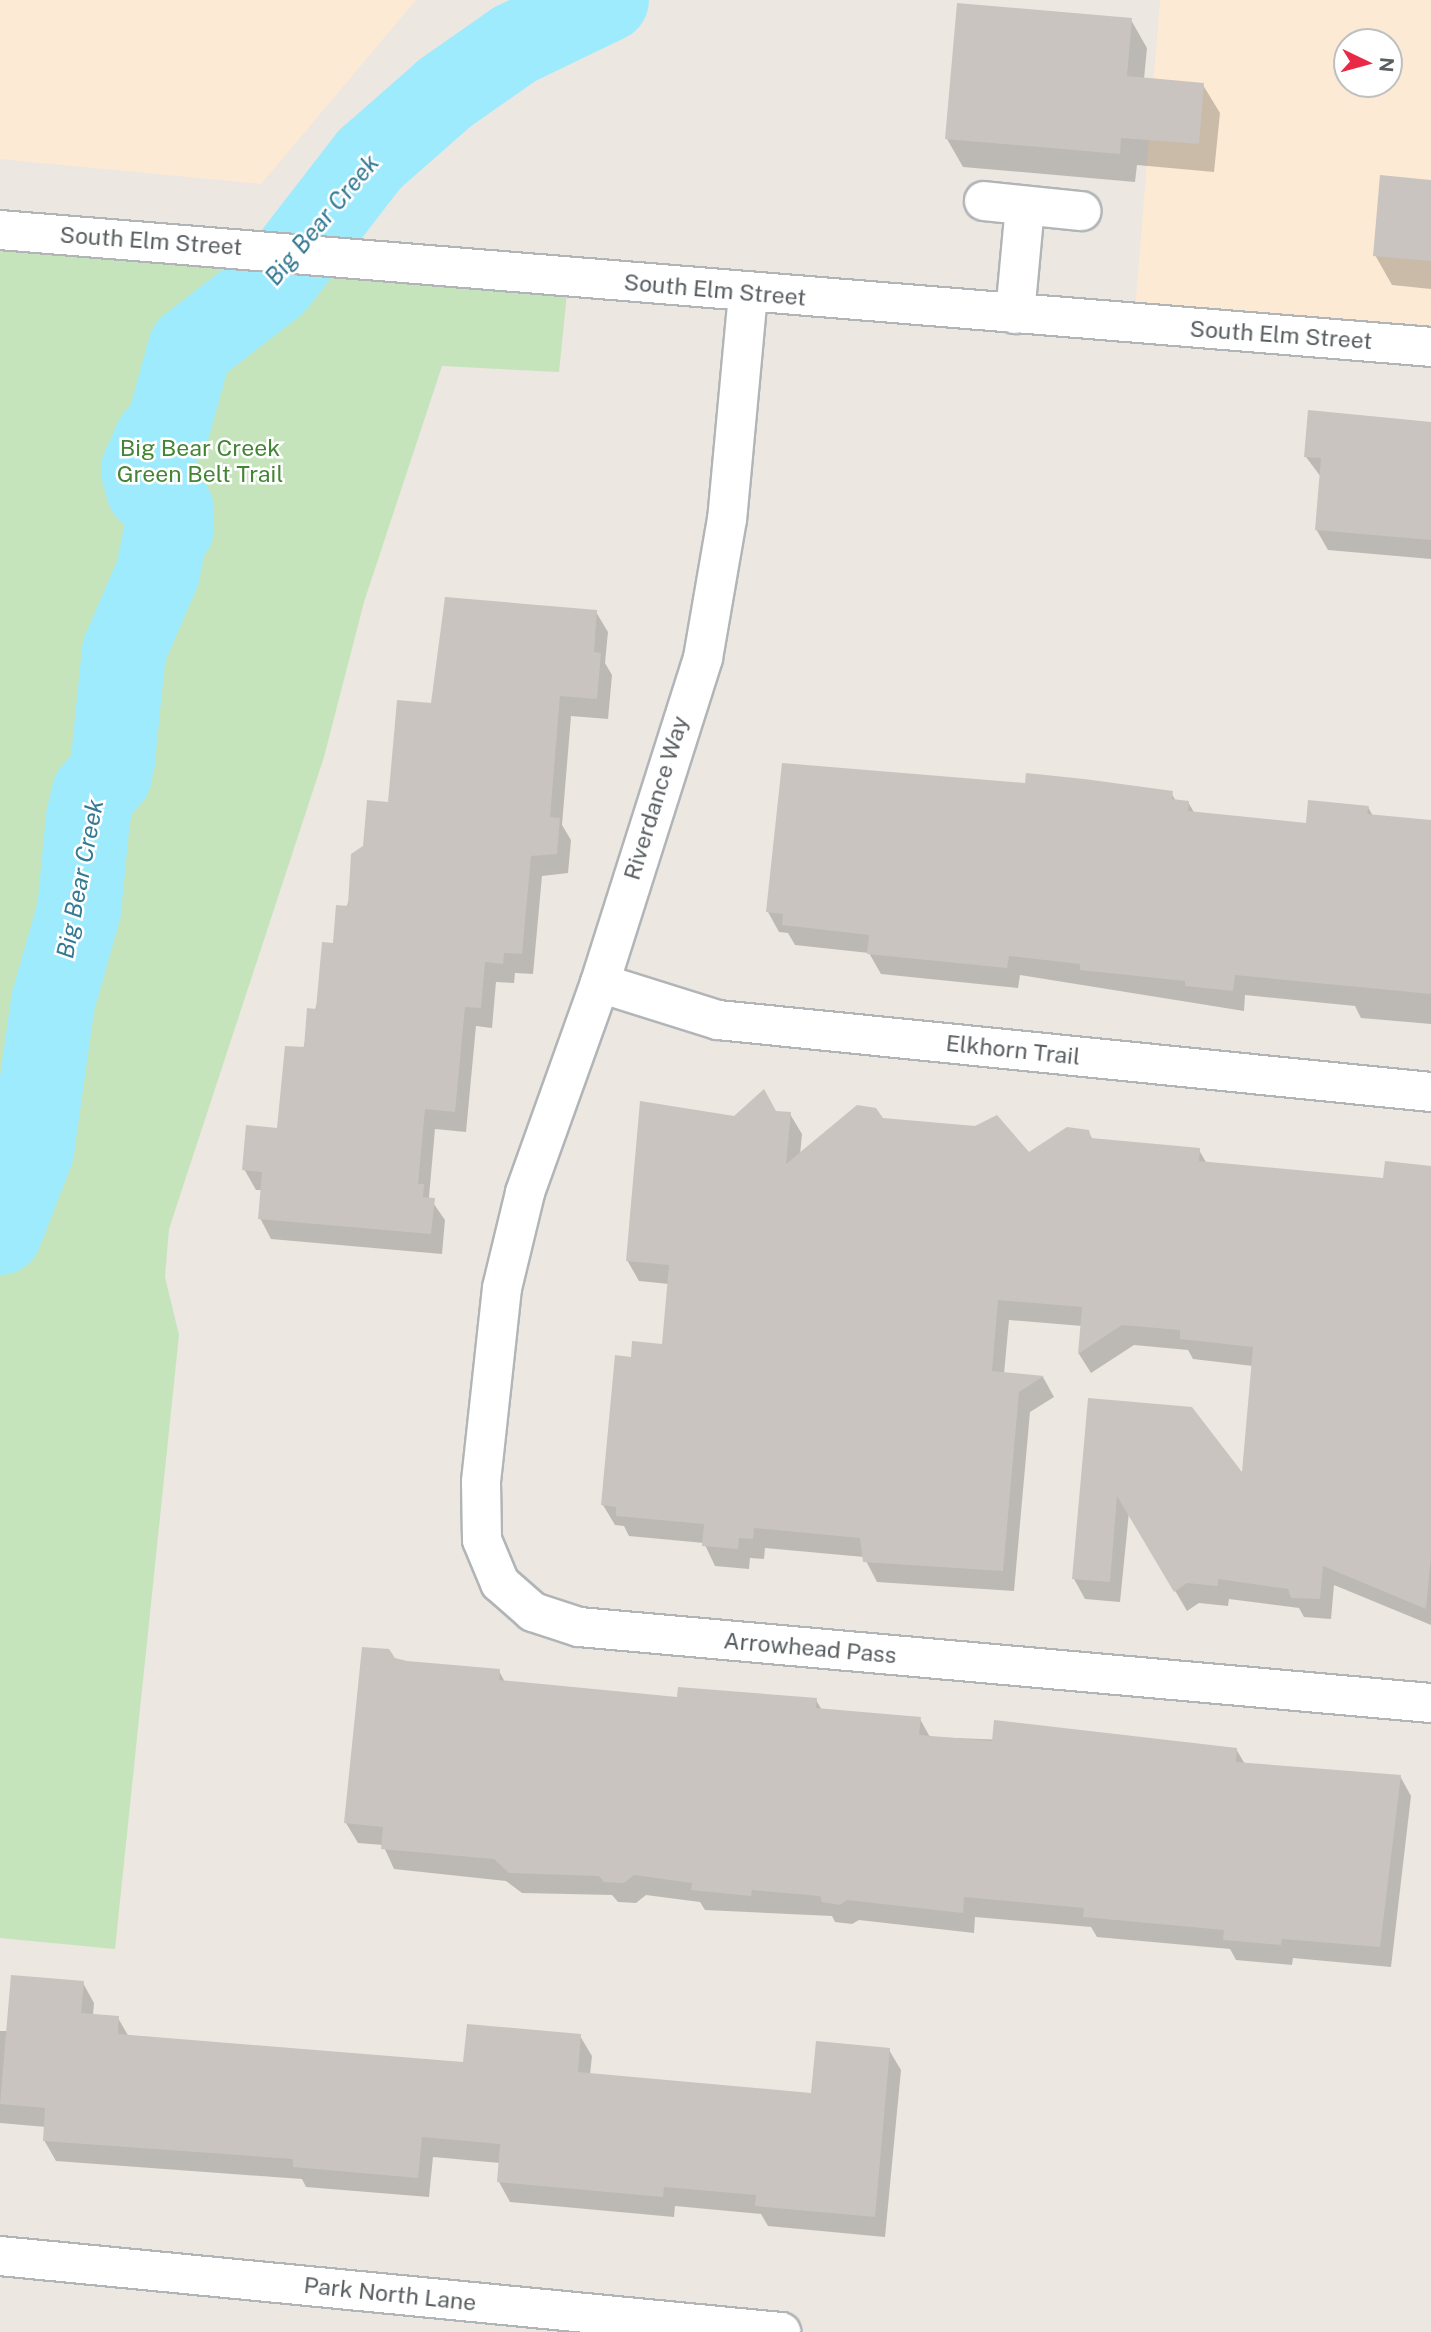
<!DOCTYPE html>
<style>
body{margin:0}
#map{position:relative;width:1431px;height:2332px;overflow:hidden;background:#ece7e0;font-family:"Public Sans",sans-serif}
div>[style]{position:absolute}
.commercial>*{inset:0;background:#fdead4}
.green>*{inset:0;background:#c5e4bc}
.shadow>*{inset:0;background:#0003}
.river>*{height:84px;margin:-42px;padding:0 42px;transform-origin:42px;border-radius:42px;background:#9eebfe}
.building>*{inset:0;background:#c9c4bf}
.roads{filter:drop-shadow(2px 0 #b1b5b8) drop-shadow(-2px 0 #b1b5b8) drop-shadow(0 2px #b1b5b8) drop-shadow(0 -2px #b1b5b8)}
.minor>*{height:38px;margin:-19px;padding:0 19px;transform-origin:19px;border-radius:19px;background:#fff}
span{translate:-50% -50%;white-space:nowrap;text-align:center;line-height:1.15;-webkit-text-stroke:5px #fff;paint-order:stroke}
.street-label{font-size:23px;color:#595e61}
.park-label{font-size:23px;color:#438435}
.water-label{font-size:24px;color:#357a95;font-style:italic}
.north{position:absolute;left:1333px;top:28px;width:70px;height:70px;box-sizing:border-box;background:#fff;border:2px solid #bdbfc0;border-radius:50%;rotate:95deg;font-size:19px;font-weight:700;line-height:28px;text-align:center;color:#595e61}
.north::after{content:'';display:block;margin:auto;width:24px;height:32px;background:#e82a47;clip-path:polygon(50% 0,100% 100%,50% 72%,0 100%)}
</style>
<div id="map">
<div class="commercial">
<i style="clip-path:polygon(0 0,416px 0,261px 184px,0 159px)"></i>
<i style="clip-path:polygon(evenodd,1160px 0,1431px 0,1431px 353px,1134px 324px,1160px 0,1347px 42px,1389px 42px,1389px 84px,1347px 84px,1347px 42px)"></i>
</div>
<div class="green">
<i style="clip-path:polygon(0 248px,567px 293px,559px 372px,442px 366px,364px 602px,324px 757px,169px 1229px,165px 1277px,179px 1335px,115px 1949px,0 1938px)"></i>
</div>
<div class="shadow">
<i style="clip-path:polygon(1131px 20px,1147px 48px,1144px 79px,1203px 85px,1220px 113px,1214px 172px,1137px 165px,1135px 182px,963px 167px,947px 139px)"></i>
<i style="clip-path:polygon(1431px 182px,1431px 289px,1392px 285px,1375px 255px)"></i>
<i style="clip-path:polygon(1310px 412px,1431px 487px,1431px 559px,1328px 550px,1316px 529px,1321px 477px,1306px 457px)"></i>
<i style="clip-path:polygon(596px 612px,608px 632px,605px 663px,612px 675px,608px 719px,571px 716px,562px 825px,571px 840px,568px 873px,542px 876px,533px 974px,515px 973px,514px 983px,496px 982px,492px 1028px,476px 1026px,466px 1132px,435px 1129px,429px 1197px,445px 1220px,442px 1254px,271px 1239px,260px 1218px,262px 1190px,256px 1190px,244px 1169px,278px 1130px,365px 847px,390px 804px,433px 705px)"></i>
<i style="clip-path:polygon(1026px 785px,1171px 793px,1176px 801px,1188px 802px,1195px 814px,1307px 825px,1368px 807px,1373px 816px,1431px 821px,1431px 1024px,1361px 1018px,1355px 1006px,1245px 995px,1244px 1011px,1020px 975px,1018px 988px,881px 974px,869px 953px,795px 945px,788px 933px,779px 932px,768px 912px)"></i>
<i style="clip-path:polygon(775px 1113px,790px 1114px,802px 1134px,800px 1155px,882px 1119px,1028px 1154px,1088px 1131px,1093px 1140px,1199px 1150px,1207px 1164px,1385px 1180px,1431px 1168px,1431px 1625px,1334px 1585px,1331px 1619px,1304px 1617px,1299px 1608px,1229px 1599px,1228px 1606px,1199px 1603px,1187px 1611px,1129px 1512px,1120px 1602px,1085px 1599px,1074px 1579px,1089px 1400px,1243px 1476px,1253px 1366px,1193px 1359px,1188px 1350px,1134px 1345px,1091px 1373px,1079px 1354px,1082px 1326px,1009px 1320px,1004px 1374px,1043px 1377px,1054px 1397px,1030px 1412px,1014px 1591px,877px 1582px,864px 1557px,765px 1548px,764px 1559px,750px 1558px,749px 1569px,715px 1566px,704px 1543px,629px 1536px,624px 1526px,615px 1525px,603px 1505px,633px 1359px,664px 1346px,669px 1284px,639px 1281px,627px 1260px,735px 1118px)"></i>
<i style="clip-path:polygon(499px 1671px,505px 1682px,679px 1699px,816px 1700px,822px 1710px,920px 1719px,930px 1737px,1236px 1749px,1245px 1764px,1400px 1776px,1411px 1796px,1391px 1967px,1293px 1958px,1292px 1965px,1236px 1960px,1230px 1949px,1097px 1937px,1091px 1927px,975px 1917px,974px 1933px,859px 1920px,852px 1924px,835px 1922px,832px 1916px,705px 1910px,700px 1902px,646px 1895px,636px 1903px,618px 1902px,612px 1895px,522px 1893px,506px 1881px,394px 1869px,383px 1845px,358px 1843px,346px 1823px)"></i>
<i style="clip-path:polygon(83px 1983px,94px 2003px,93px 2016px,118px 2018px,129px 2037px,465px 2064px,580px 2036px,592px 2056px,590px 2075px,813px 2095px,889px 2050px,901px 2070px,885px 2237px,768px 2226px,761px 2214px,675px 2206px,674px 2217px,510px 2202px,499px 2182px,500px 2163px,433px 2157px,429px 2197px,306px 2187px,302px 2179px,56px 2161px,44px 2140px,46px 2127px,0 2123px,0 2031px,8px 2031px)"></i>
</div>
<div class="river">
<i style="left:0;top:1233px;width:88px;rotate:-68.7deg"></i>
<i style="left:32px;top:1151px;width:150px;rotate:-82deg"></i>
<i style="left:53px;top:1002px;width:96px;rotate:-74.2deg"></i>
<i style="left:79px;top:910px;width:92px;rotate:-84.4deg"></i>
<i style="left:88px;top:818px;width:26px;rotate:-77deg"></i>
<i style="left:94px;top:793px;width:24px;rotate:-48deg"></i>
<i style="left:110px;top:775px;width:16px;rotate:-79deg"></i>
<i style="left:113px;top:759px;width:109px;rotate:-84.2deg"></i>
<i style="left:124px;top:651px;width:86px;rotate:-66.7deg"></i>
<i style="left:158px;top:572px;width:37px;rotate:-79deg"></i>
<i style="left:165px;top:536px;width:11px;rotate:-49deg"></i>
<i style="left:172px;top:528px;width:18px;rotate:-90deg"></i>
<i style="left:172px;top:510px;width:32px;rotate:-139deg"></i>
<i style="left:148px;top:489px;width:20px;rotate:-105deg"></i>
<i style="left:143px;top:470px;width:33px;rotate:-67deg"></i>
<i style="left:156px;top:440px;width:14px;rotate:-39deg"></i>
<i style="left:167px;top:431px;width:86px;rotate:-74.5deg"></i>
<i style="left:190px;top:348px;width:106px;rotate:-37.7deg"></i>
<i style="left:274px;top:283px;width:157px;rotate:-52.3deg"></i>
<i style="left:370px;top:159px;width:100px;rotate:-41.3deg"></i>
<i style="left:445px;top:93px;width:85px;rotate:-35deg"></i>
<i style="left:515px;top:44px;width:102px;rotate:-25.6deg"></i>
</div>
<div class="building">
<i style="clip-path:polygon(957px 3px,1132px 18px,1127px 76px,1204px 83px,1199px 144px,1121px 138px,1120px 154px,945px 139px)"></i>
<i style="clip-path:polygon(1380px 175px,1431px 180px,1431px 261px,1373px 256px)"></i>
<i style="clip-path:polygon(1308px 410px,1431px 422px,1431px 540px,1315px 530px,1321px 458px,1304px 457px)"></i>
<i style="clip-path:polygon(445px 597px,597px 610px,594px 652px,601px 653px,597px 699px,560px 696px,550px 817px,560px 818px,557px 854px,531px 856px,522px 954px,504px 953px,503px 964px,485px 962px,481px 1008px,465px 1007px,455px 1112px,425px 1109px,418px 1184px,424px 1184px,423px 1197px,435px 1198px,431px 1234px,258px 1219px,262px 1172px,242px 1170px,246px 1125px,277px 1128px,285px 1046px,304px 1047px,307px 1008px,316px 1009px,322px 942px,333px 943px,336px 905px,348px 906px,351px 854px,363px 846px,367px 800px,388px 802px,397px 700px,431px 703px)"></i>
<i style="clip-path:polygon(782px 763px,1025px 783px,1026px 773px,1084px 779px,1173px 791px,1172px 799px,1189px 801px,1188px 811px,1306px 823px,1308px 800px,1369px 806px,1367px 814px,1431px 820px,1431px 994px,1235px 975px,1233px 991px,1185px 986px,1185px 981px,1080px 970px,1080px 964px,1009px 956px,1007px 968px,867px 954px,869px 935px,782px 925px,783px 914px,766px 912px)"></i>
<i style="clip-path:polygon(764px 1089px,776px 1111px,791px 1112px,786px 1164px,857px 1105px,876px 1108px,883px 1118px,975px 1126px,997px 1115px,1029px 1152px,1067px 1127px,1089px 1130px,1091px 1138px,1200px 1148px,1199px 1161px,1383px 1178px,1385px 1161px,1431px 1166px,1431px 1556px,1426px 1609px,1323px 1566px,1320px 1599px,1291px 1598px,1288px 1589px,1218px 1579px,1218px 1586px,1187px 1583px,1174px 1592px,1117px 1496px,1110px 1582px,1072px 1579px,1088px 1398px,1192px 1407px,1242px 1472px,1253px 1347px,1180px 1339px,1180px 1330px,1122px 1325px,1078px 1354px,1082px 1307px,998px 1300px,992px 1371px,1044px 1376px,1019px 1392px,1003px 1571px,863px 1562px,860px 1538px,754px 1528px,753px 1539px,739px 1538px,738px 1549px,702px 1546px,704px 1524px,616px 1516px,616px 1507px,601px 1505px,615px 1355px,631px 1357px,632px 1341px,662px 1344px,669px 1265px,626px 1261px,640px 1101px,734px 1116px)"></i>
<i style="clip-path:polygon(362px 1647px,389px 1649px,395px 1658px,407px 1661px,500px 1669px,499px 1680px,677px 1697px,678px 1687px,817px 1698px,816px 1708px,921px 1717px,919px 1735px,992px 1741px,994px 1720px,1237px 1748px,1236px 1762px,1401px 1775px,1380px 1947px,1282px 1939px,1281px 1945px,1223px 1940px,1224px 1930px,1083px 1917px,1084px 1908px,964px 1897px,963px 1913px,847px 1900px,840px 1905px,822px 1902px,820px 1896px,752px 1890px,751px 1896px,691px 1890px,692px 1883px,634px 1875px,624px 1883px,604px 1882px,599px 1876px,509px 1873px,494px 1859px,381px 1849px,383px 1827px,344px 1823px)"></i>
<i style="clip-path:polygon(11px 1975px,84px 1981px,81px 2013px,119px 2016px,118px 2034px,463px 2062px,467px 2024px,581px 2034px,578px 2072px,811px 2093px,816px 2041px,890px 2048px,875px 2217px,755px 2206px,756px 2195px,664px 2187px,663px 2197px,497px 2182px,500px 2144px,422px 2137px,418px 2178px,293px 2167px,293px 2159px,43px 2141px,45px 2108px,0 2104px)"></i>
</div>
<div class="roads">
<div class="minor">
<i style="left:984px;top:201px;width:98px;rotate:5.9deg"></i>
<i style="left:0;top:230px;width:1436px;rotate:4.67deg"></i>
<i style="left:748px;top:294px;width:226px;rotate:95.3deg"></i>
<i style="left:727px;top:519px;width:141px;rotate:99.8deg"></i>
<i style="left:703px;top:658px;width:341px;rotate:107.6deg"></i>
<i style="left:600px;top:983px;width:223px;rotate:109.7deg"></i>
<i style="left:525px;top:1193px;width:98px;rotate:103.6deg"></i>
<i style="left:502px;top:1288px;width:195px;rotate:96.2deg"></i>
<i style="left:481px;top:1482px;width:58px;rotate:89deg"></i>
<i style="left:482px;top:1540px;width:47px;rotate:67.3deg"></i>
<i style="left:500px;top:1583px;width:44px;rotate:41.3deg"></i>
<i style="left:533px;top:1612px;width:48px;rotate:18.1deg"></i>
<i style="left:579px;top:1627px;width:855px;rotate:5.1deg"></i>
<i style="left:1015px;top:314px;width:108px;rotate:-84.7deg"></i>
<i style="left:600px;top:983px;width:124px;rotate:17.4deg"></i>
<i style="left:718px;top:1020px;width:717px;rotate:5.77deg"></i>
<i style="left:0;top:2256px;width:785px;rotate:5.56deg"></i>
</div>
</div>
<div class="street-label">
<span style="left:151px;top:241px;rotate:4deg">South Elm Street</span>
<span style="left:715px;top:290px;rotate:5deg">South Elm Street</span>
<span style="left:1281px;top:335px;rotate:4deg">South Elm Street</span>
<span style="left:656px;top:798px;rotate:-73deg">Riverdance Way</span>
<span style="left:1013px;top:1050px;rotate:6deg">Elkhorn Trail</span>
<span style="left:810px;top:1648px;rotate:5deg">Arrowhead Pass</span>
<span style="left:390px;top:2294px;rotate:6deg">Park North Lane</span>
</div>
<div class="park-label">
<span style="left:200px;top:461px">Big Bear Creek<br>Green Belt Trail</span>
</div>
<div class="water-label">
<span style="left:322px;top:220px;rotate:-50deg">Big Bear Creek</span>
<span style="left:80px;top:879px;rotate:-79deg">Big Bear Creek</span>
</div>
<div class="north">N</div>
</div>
